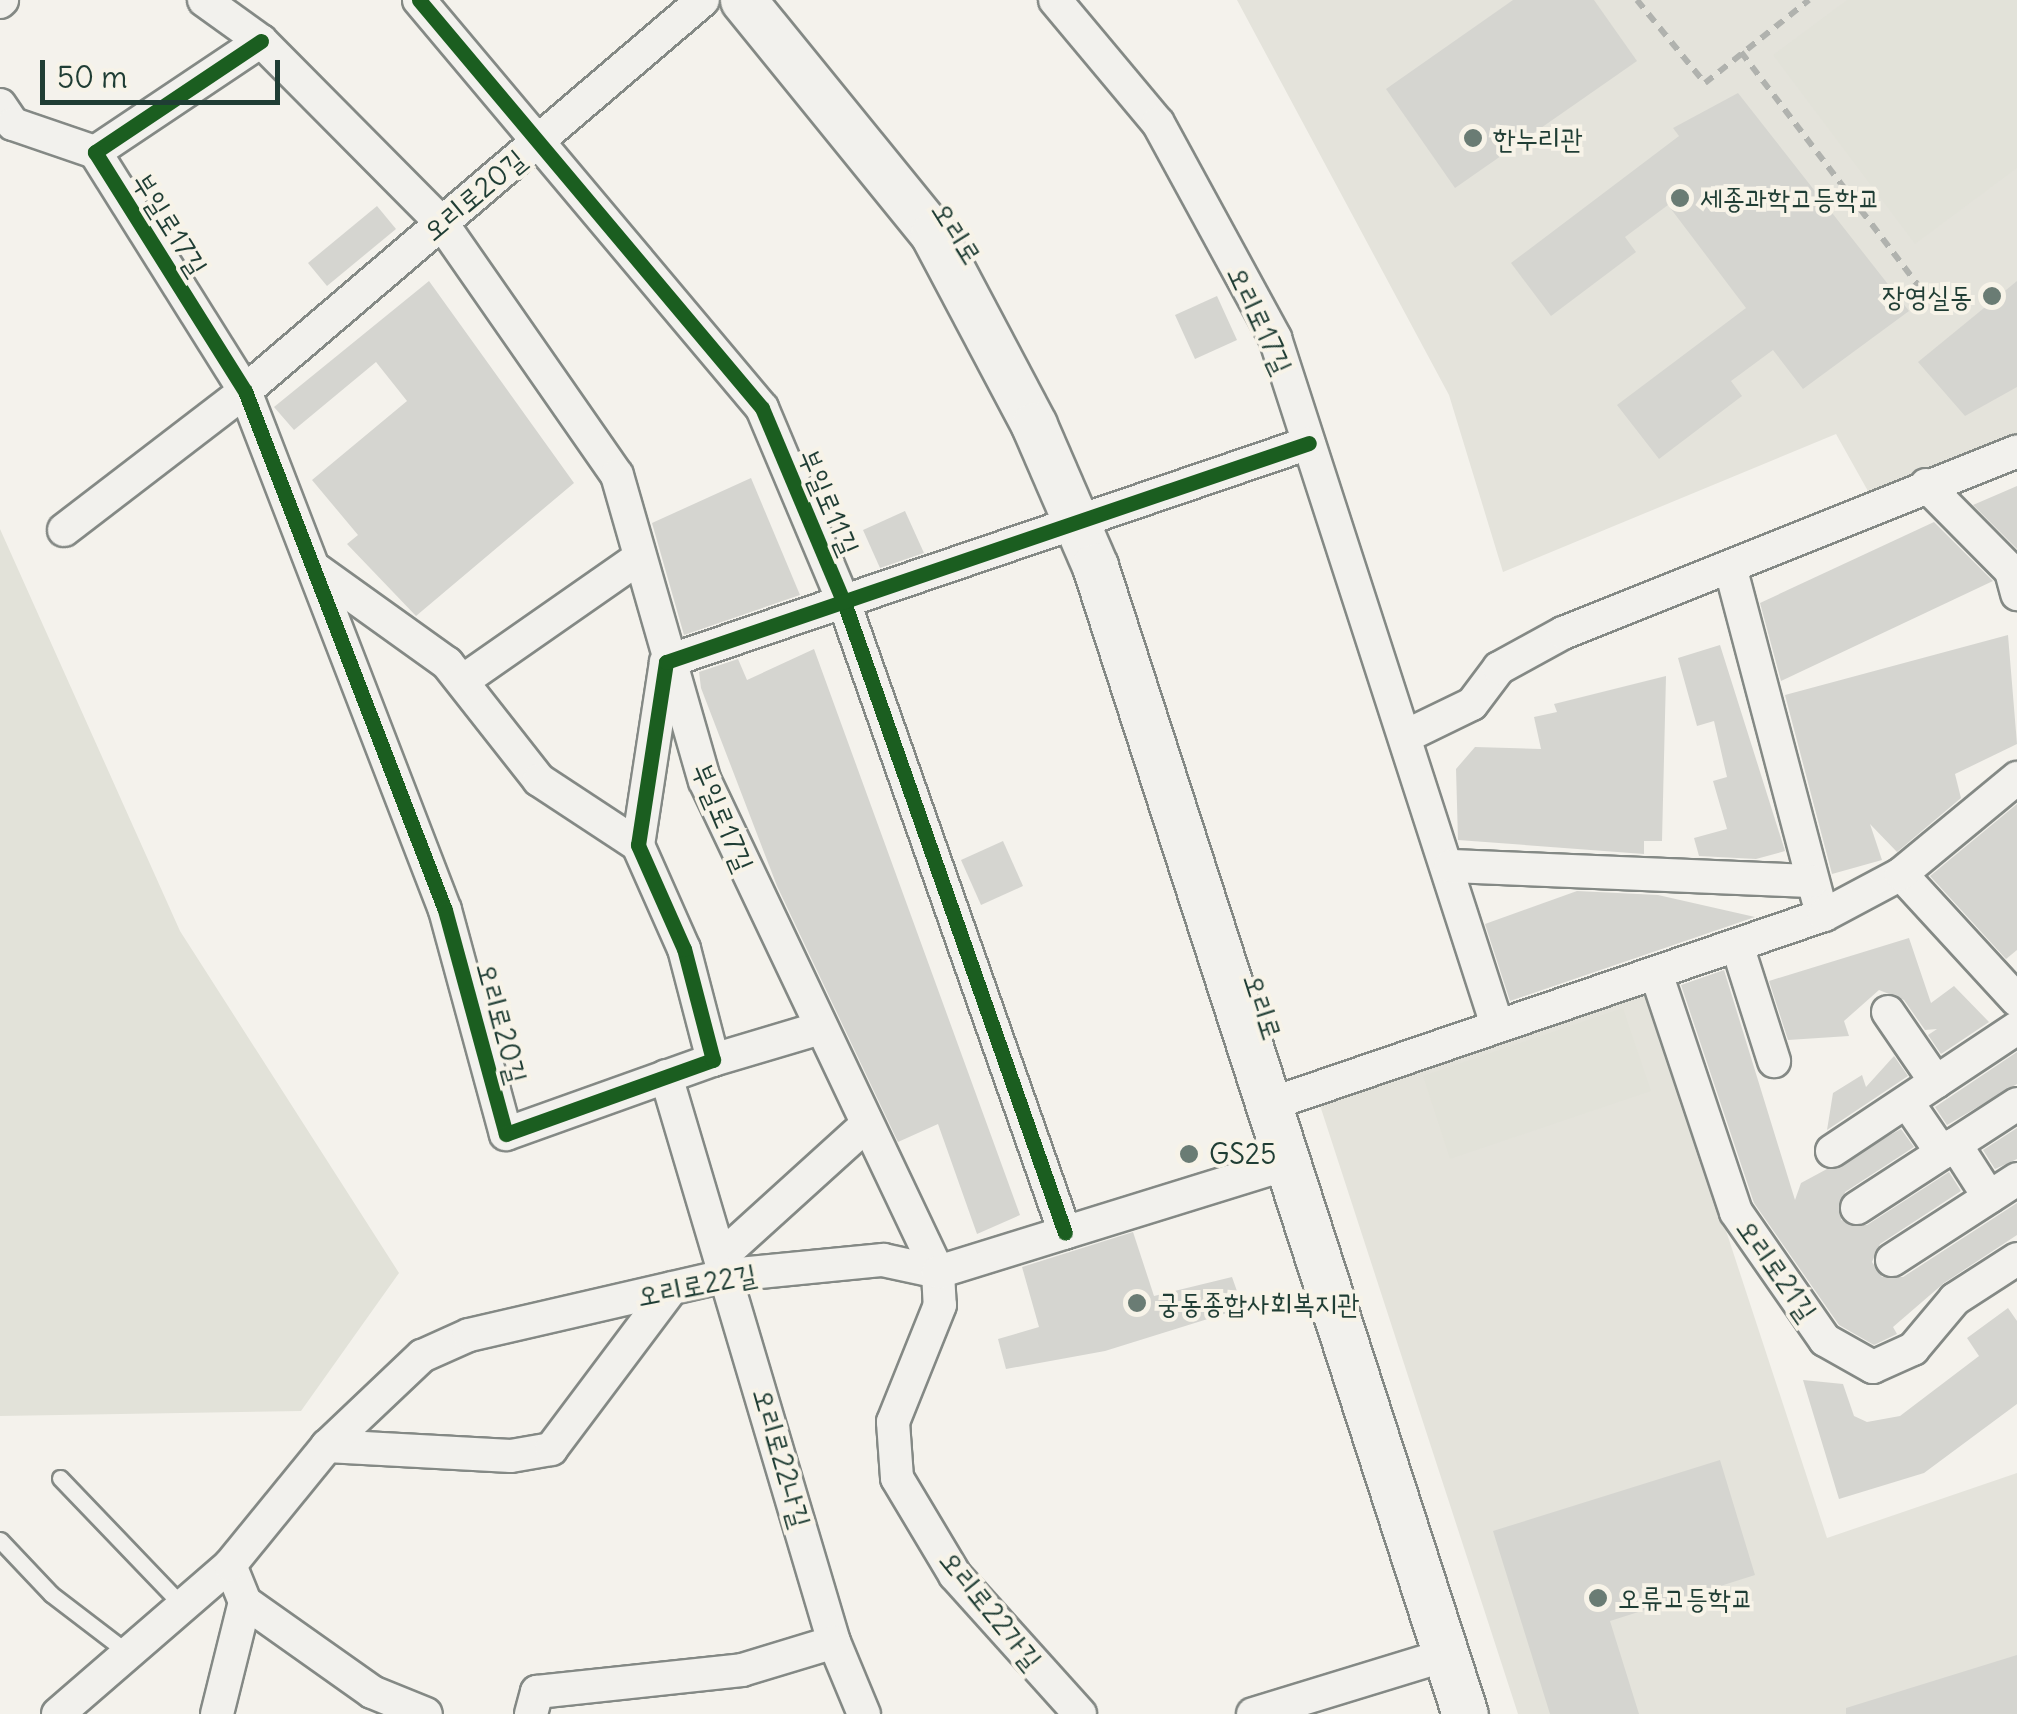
<!DOCTYPE html>
<meta charset="utf-8">
<style>
body{margin:0}
#map{position:relative;width:2017px;height:1714px;overflow:hidden;background:#f4f2ec;font-family:Delius,"Poor Story",sans-serif}
div>[style]{position:absolute}
.built>*{inset:0;background:#e4e3db}
.green>*{inset:0;background:#e2e2d9}
.building>*{inset:0;background:#d5d5d0}
.path>*{height:6px;margin-top:-3px;transform-origin:0;background:repeating-linear-gradient(90deg,#b0b2ae 0 10px,transparent 0 18px)}
.roads{filter:drop-shadow(2px 0 #848985) drop-shadow(-2px 0 #848985) drop-shadow(0 2px #848985) drop-shadow(0 -2px #848985)}
.service>*{height:15px;margin:-7.5px;padding:0 7.5px;transform-origin:7.5px;border-radius:7.5px;background:#f2f1ed}
.minor>*{height:32px;margin:-16px;padding:0 16px;transform-origin:16px;border-radius:16px;background:#f2f1ed}
.secondary>*{height:45px;margin:-22.5px;padding:0 22.5px;transform-origin:22.5px;border-radius:22.5px;background:#f2f1ed}
.cycleway>*{height:15px;margin:-7.5px;padding:0 7.5px;transform-origin:7.5px;border-radius:7.5px;background:#1b5e20}
.dots>*{width:28px;height:28px;translate:-50% -50%;box-sizing:border-box;border:5px solid #f7f3e8;border-radius:50%}
span{translate:-50% -50%;white-space:nowrap;text-align:center;line-height:1.15;-webkit-text-stroke:8px #f7f3e8;paint-order:stroke}
.poi-label{font-size:28px;color:#1f3d34}
.left{translate:0 -50%;text-align:left}
.right{translate:-100% -50%;text-align:right}
.street-label{font-size:28px;color:#1f3d34}
.scale{position:absolute;left:40px;top:60px;width:240px;height:45px;box-sizing:border-box;border:5px solid #1f3d34;border-top:0;padding-left:12px;font-size:30px;line-height:35px;white-space:nowrap;color:#1f3d34;-webkit-text-stroke:8px #f7f3e8;paint-order:stroke}
</style>
<div id="map">
<div class="built">
<i style="clip-path:polygon(1237px 0,2017px 0,2017px 442px,1873px 500px,1836px 434px,1503px 572px,1449px 395px)"></i>
<i style="clip-path:polygon(1643px 978px,1827px 1538px,2017px 1473px,2017px 1714px,1518px 1714px,1315px 1090px)"></i>
</div>
<div class="green">
<i style="clip-path:polygon(1847px 0,2017px 0,2017px 168px,1915px 244px,1773px 55px)"></i>
<i style="clip-path:polygon(0 529px,180px 931px,399px 1273px,301px 1411px,0 1416px)"></i>
<i style="clip-path:polygon(1623px 1008px,1651px 1091px,1450px 1159px,1423px 1076px)"></i>
</div>
<div class="building">
<i style="clip-path:polygon(1513px 0,1594px 0,1637px 61px,1455px 188px,1386px 89px)"></i>
<i style="clip-path:polygon(1738px 93px,1909px 311px,1803px 389px,1773px 350px,1731px 381px,1742px 396px,1659px 459px,1617px 405px,1746px 308px,1668px 205px,1625px 237px,1636px 252px,1551px 316px,1511px 263px,1679px 136px,1673px 128px)"></i>
<i style="clip-path:polygon(377px 206px,396px 229px,327px 286px,308px 263px)"></i>
<i style="clip-path:polygon(429px 281px,574px 483px,416px 616px,347px 544px,358px 535px,312px 480px,407px 401px,376px 362px,294px 430px,274px 407px)"></i>
<i style="clip-path:polygon(2017px 281px,2017px 387px,1965px 416px,1918px 362px)"></i>
<i style="clip-path:polygon(1217px 296px,1237px 340px,1195px 359px,1175px 315px)"></i>
<i style="clip-path:polygon(751px 478px,800px 595px,684px 635px,652px 523px)"></i>
<i style="clip-path:polygon(2017px 486px,2017px 549px,1973px 505px)"></i>
<i style="clip-path:polygon(905px 511px,924px 553px,880px 568px,863px 530px)"></i>
<i style="clip-path:polygon(1934px 522px,1993px 581px,1781px 681px,1760px 603px)"></i>
<i style="clip-path:polygon(2008px 635px,2017px 744px,1955px 774px,1961px 798px,1897px 852px,1870px 824px,1882px 860px,1832px 874px,1785px 695px)"></i>
<i style="clip-path:polygon(1720px 645px,1785px 851px,1756px 859px,1699px 856px,1694px 838px,1727px 829px,1713px 781px,1727px 777px,1714px 721px,1697px 726px,1678px 658px)"></i>
<i style="clip-path:polygon(814px 649px,1020px 1215px,977px 1234px,938px 1124px,898px 1142px,777px 886px,701px 688px,699px 672px,738px 659px,747px 680px)"></i>
<i style="clip-path:polygon(1666px 676px,1662px 841px,1644px 841px,1644px 854px,1458px 840px,1456px 769px,1475px 747px,1541px 749px,1534px 717px,1557px 712px,1554px 704px)"></i>
<i style="clip-path:polygon(2017px 804px,2017px 950px,2006px 959px,1930px 876px)"></i>
<i style="clip-path:polygon(1003px 841px,1023px 886px,981px 905px,961px 860px)"></i>
<i style="clip-path:polygon(1577px 891px,1658px 895px,1755px 917px,1510px 1001px,1485px 924px)"></i>
<i style="clip-path:polygon(1909px 938px,1931px 1003px,1954px 986px,1989px 1022px,1941px 1054px,1928px 1035px,1937px 1029px,1925px 1030px,1904px 1000px,1879px 990px,1844px 1021px,1849px 1036px,1788px 1040px,1769px 981px)"></i>
<i style="clip-path:polygon(1724px 970px,1795px 1200px,1801px 1183px,1901px 1129px,1914px 1147px,1845px 1192px,1841px 1220px,1867px 1225px,1949px 1172px,1961px 1191px,1880px 1244px,1872px 1262px,1882px 1277px,1903px 1277px,2017px 1203px,2017px 1235px,1944px 1283px,1893px 1327px,1897px 1334px,1874px 1345px,1839px 1325px,1754px 1203px,1681px 985px)"></i>
<i style="clip-path:polygon(2017px 1052px,2017px 1084px,1947px 1125px,1935px 1107px)"></i>
<i style="clip-path:polygon(1894px 1056px,1908px 1076px,1827px 1130px,1833px 1093px,1862px 1075px,1866px 1087px)"></i>
<i style="clip-path:polygon(2017px 1128px,2017px 1159px,1995px 1169px,1983px 1150px)"></i>
<i style="clip-path:polygon(1133px 1232px,1154px 1296px,1232px 1277px,1243px 1308px,1105px 1351px,1006px 1369px,998px 1339px,1039px 1327px,1022px 1267px)"></i>
<i style="clip-path:polygon(2008px 1308px,2017px 1321px,2017px 1404px,1924px 1473px,1839px 1499px,1803px 1380px,1843px 1384px,1854px 1416px,1867px 1422px,1900px 1416px,1979px 1356px,1967px 1338px)"></i>
<i style="clip-path:polygon(1720px 1460px,1755px 1575px,1610px 1621px,1639px 1714px,1550px 1714px,1493px 1531px)"></i>
<i style="clip-path:polygon(2017px 1655px,2017px 1714px,1846px 1714px,1846px 1708px)"></i>
</div>
<div class="path">
<i style="left:1637px;top:0;width:107px;rotate:50.7deg"></i>
<i style="left:1705px;top:83px;width:133px;rotate:-38.6deg"></i>
<i style="left:1741px;top:52px;width:309px;rotate:52.8deg"></i>
</div>
<div class="roads">
<div class="service">
<i style="left:60px;top:1478px;width:172px;rotate:46.2deg"></i>
<i style="left:0;top:1540px;width:74px;rotate:46.6deg"></i>
<i style="left:51px;top:1594px;width:91px;rotate:37.4deg"></i>
</div>
<div class="minor">
<i style="left:204px;top:0;width:70px;rotate:35.7deg"></i>
<i style="left:261px;top:41px;width:255px;rotate:45.2deg"></i>
<i style="left:441px;top:222px;width:308px;rotate:55.2deg"></i>
<i style="left:617px;top:475px;width:318px;rotate:74deg"></i>
<i style="left:705px;top:781px;width:543px;rotate:64.61deg"></i>
<i style="left:938px;top:1272px;width:33px;rotate:87deg"></i>
<i style="left:940px;top:1305px;width:126px;rotate:111.9deg"></i>
<i style="left:893px;top:1422px;width:56px;rotate:85.9deg"></i>
<i style="left:897px;top:1478px;width:113px;rotate:59.1deg"></i>
<i style="left:955px;top:1575px;width:187px;rotate:48deg"></i>
<i style="left:419px;top:0;width:533px;rotate:49.95deg"></i>
<i style="left:762px;top:408px;width:214px;rotate:67.2deg"></i>
<i style="left:845px;top:605px;width:665px;rotate:70.69deg"></i>
<i style="left:1055px;top:0;width:160px;rotate:50.1deg"></i>
<i style="left:1158px;top:123px;width:245px;rotate:61.4deg"></i>
<i style="left:1275px;top:338px;width:722px;rotate:72.09deg"></i>
<i style="left:0;top:2px;width:3px;rotate:-45deg"></i>
<i style="left:261px;top:41px;width:200px;rotate:146.2deg"></i>
<i style="left:95px;top:152px;width:282px;rotate:57.9deg"></i>
<i style="left:245px;top:391px;width:556px;rotate:68.93deg"></i>
<i style="left:445px;top:910px;width:232px;rotate:74.8deg"></i>
<i style="left:506px;top:1134px;width:220px;rotate:-19.7deg"></i>
<i style="left:713px;top:1060px;width:115px;rotate:-104.6deg"></i>
<i style="left:684px;top:949px;width:114px;rotate:-113.9deg"></i>
<i style="left:638px;top:845px;width:185px;rotate:-81.3deg"></i>
<i style="left:666px;top:662px;width:679px;rotate:-18.81deg"></i>
<i style="left:0;top:105px;width:23px;rotate:56deg"></i>
<i style="left:13px;top:124px;width:87px;rotate:18.9deg"></i>
<i style="left:1926px;top:485px;width:121px;rotate:45.3deg"></i>
<i style="left:2011px;top:571px;width:24px;rotate:75deg"></i>
<i style="left:64px;top:530px;width:228px;rotate:-37.5deg"></i>
<i style="left:245px;top:391px;width:602px;rotate:-40.49deg"></i>
<i style="left:317px;top:570px;width:160px;rotate:35.6deg"></i>
<i style="left:447px;top:663px;width:149px;rotate:51.8deg"></i>
<i style="left:539px;top:780px;width:118px;rotate:33.3deg"></i>
<i style="left:1731px;top:570px;width:340px;rotate:75.2deg"></i>
<i style="left:464px;top:680px;width:213px;rotate:-34.9deg"></i>
<i style="left:1406px;top:736px;width:73px;rotate:-25.9deg"></i>
<i style="left:1472px;top:704px;width:45px;rotate:-53.1deg"></i>
<i style="left:1499px;top:668px;width:73px;rotate:-28.7deg"></i>
<i style="left:1563px;top:633px;width:489px;rotate:-21.8deg"></i>
<i style="left:1450px;top:866px;width:362px;rotate:2.4deg"></i>
<i style="left:1901px;top:874px;width:171px;rotate:47.4deg"></i>
<i style="left:1737px;top:945px;width:122px;rotate:72.3deg"></i>
<i style="left:1656px;top:973px;width:252px;rotate:71.5deg"></i>
<i style="left:1736px;top:1212px;width:156px;rotate:55.2deg"></i>
<i style="left:1825px;top:1340px;width:55px;rotate:29.4deg"></i>
<i style="left:1873px;top:1367px;width:44px;rotate:-24.2deg"></i>
<i style="left:1913px;top:1349px;width:65px;rotate:-50deg"></i>
<i style="left:1955px;top:1299px;width:74px;rotate:-32.8deg"></i>
<i style="left:1888px;top:1012px;width:85px;rotate:55.6deg"></i>
<i style="left:713px;top:1060px;width:109px;rotate:-16.6deg"></i>
<i style="left:666px;top:1076px;width:590px;rotate:73.47deg"></i>
<i style="left:834px;top:1642px;width:78px;rotate:67.4deg"></i>
<i style="left:1907px;top:1102px;width:62px;rotate:55.5deg"></i>
<i style="left:1268px;top:1105px;width:588px;rotate:-18.87deg"></i>
<i style="left:1824px;top:915px;width:87px;rotate:-28deg"></i>
<i style="left:1901px;top:874px;width:151px;rotate:-39.6deg"></i>
<i style="left:1955px;top:1144px;width:63px;rotate:57.3deg"></i>
<i style="left:1832px;top:1151px;width:222px;rotate:-33.6deg"></i>
<i style="left:1857px;top:1208px;width:191px;rotate:-33deg"></i>
<i style="left:723px;top:1255px;width:190px;rotate:-42.2deg"></i>
<i style="left:1892px;top:1260px;width:149px;rotate:-32.9deg"></i>
<i style="left:327px;top:1446px;width:184px;rotate:3.1deg"></i>
<i style="left:511px;top:1456px;width:41px;rotate:-9.9deg"></i>
<i style="left:551px;top:1449px;width:201px;rotate:-53.1deg"></i>
<i style="left:245px;top:1602px;width:156px;rotate:35.3deg"></i>
<i style="left:372px;top:1692px;width:58px;rotate:22.2deg"></i>
<i style="left:58px;top:1714px;width:228px;rotate:-40.9deg"></i>
<i style="left:217px;top:1714px;width:115px;rotate:-76deg"></i>
<i style="left:245px;top:1602px;width:40px;rotate:-112deg"></i>
<i style="left:230px;top:1565px;width:154px;rotate:-50.8deg"></i>
<i style="left:327px;top:1446px;width:131px;rotate:-43.5deg"></i>
<i style="left:422px;top:1356px;width:51px;rotate:-24.1deg"></i>
<i style="left:469px;top:1335px;width:267px;rotate:-13deg"></i>
<i style="left:729px;top:1275px;width:155px;rotate:-5.6deg"></i>
<i style="left:883px;top:1260px;width:56px;rotate:12.3deg"></i>
<i style="left:938px;top:1272px;width:365px;rotate:-17.2deg"></i>
<i style="left:531px;top:1714px;width:23px;rotate:-75deg"></i>
<i style="left:537px;top:1692px;width:206px;rotate:-6.1deg"></i>
<i style="left:742px;top:1670px;width:96px;rotate:-16.9deg"></i>
<i style="left:1253px;top:1714px;width:202px;rotate:-17deg"></i>
</div>
<div class="secondary">
<i style="left:743px;top:0;width:301px;rotate:50.9deg"></i>
<i style="left:933px;top:234px;width:216px;rotate:62.1deg"></i>
<i style="left:1034px;top:425px;width:154px;rotate:66.6deg"></i>
<i style="left:1095px;top:566px;width:1206px;rotate:72.14deg"></i>
</div>
</div>
<div class="cycleway">
<i style="left:419px;top:0;width:533px;rotate:49.95deg"></i>
<i style="left:762px;top:408px;width:214px;rotate:67.2deg"></i>
<i style="left:845px;top:605px;width:665px;rotate:70.69deg"></i>
<i style="left:261px;top:41px;width:200px;rotate:146.2deg"></i>
<i style="left:95px;top:152px;width:282px;rotate:57.9deg"></i>
<i style="left:245px;top:391px;width:556px;rotate:68.93deg"></i>
<i style="left:445px;top:910px;width:232px;rotate:74.8deg"></i>
<i style="left:506px;top:1134px;width:220px;rotate:-19.7deg"></i>
<i style="left:713px;top:1060px;width:115px;rotate:-104.6deg"></i>
<i style="left:684px;top:949px;width:114px;rotate:-113.9deg"></i>
<i style="left:638px;top:845px;width:185px;rotate:-81.3deg"></i>
<i style="left:666px;top:662px;width:679px;rotate:-18.81deg"></i>
</div>
<div class="dots">
<i style="left:1473px;top:138px;background:#6a7c74"></i>
<i style="left:1680px;top:198px;background:#6a7c74"></i>
<i style="left:1992px;top:296px;background:#6a7c74"></i>
<i style="left:1189px;top:1154px;background:#6a7c74"></i>
<i style="left:1137px;top:1303px;background:#6a7c74"></i>
<i style="left:1598px;top:1598px;background:#6a7c74"></i>
</div>
<div class="poi-label">
<span class="left" style="left:1493px;top:138px">한누리관</span>
<span class="left" style="left:1700px;top:198px">세종과학고등학교</span>
<span class="right" style="left:1972px;top:296px">장영실동</span>
<span class="left" style="left:1209px;top:1154px">GS25</span>
<span class="left" style="left:1157px;top:1303px">궁동종합사회복지관</span>
<span class="left" style="left:1618px;top:1598px">오류고등학교</span>
</div>
<div class="street-label">
<span style="left:474px;top:195px;rotate:-40deg">오리로20길</span>
<span style="left:170px;top:224px;rotate:58deg">부일로17길</span>
<span style="left:957px;top:233px;rotate:58deg">오리로</span>
<span style="left:1260px;top:320px;rotate:65deg">오리로17길</span>
<span style="left:829px;top:502px;rotate:67deg">부일로11길</span>
<span style="left:723px;top:817px;rotate:67deg">부일로17길</span>
<span style="left:1263px;top:1007px;rotate:72deg">오리로</span>
<span style="left:502px;top:1023px;rotate:75deg">오리로20길</span>
<span style="left:1777px;top:1270px;rotate:55deg">오리로21길</span>
<span style="left:697px;top:1285px;rotate:-11deg">오리로22길</span>
<span style="left:782px;top:1458px;rotate:74deg">오리로22나길</span>
<span style="left:991px;top:1610px;rotate:51deg">오리로22가길</span>
</div>
<div class="scale">50 m</div>
</div>
